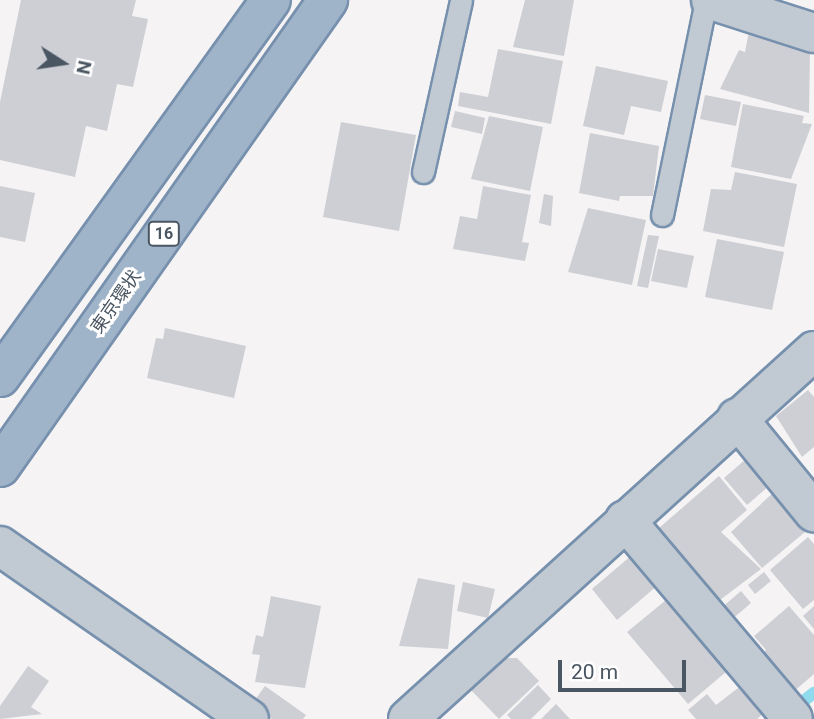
<!DOCTYPE html>
<meta charset="utf-8">
<style>
body{margin:0}
#map{position:relative;width:814px;height:719px;overflow:hidden;background:#f5f3f3;font-family:Roboto,"Noto Sans JP",sans-serif}
div>[style]{position:absolute}
.stream>*{height:12px;margin:-6px;padding:0 6px;transform-origin:6px;border-radius:6px;background:#90daee}
.building>*{inset:0;background:#cdcfd5}
.roads{filter:drop-shadow(2px 0 #7690ad) drop-shadow(-2px 0 #7690ad) drop-shadow(0 2px #7690ad) drop-shadow(0 -2px #7690ad)}
.service>*{height:21px;margin:-10.5px;padding:0 10.5px;transform-origin:10.5px;border-radius:10.5px;background:#c1cad2}
.minor>*{height:38px;margin:-19px;padding:0 19px;transform-origin:19px;border-radius:19px;background:#c1cad2}
.trunk>*{height:38px;margin:-19px;padding:0 19px;transform-origin:19px;border-radius:19px;background:#9fb4c9}
span{translate:-50% -50%;white-space:nowrap;text-align:center;line-height:1.15;-webkit-text-stroke:6px #fff;paint-order:stroke}
.shield-label span{padding:2px 5px;background:#fff;border:2px solid;border-radius:5px;-webkit-text-stroke-width:0}
.shield-label{font-size:16px;color:#4a5661;font-weight:700}
.street-label{font-size:18px;color:#4a5661}
.north{position:absolute;left:28px;top:28px;width:70px;height:70px;-webkit-text-stroke:5px #fff;paint-order:stroke;rotate:102deg;font-size:19px;font-weight:700;line-height:28px;text-align:center;color:#4a5661}
.north::after{content:'';display:block;margin:auto;width:24px;height:32px;background:#4a5661;clip-path:polygon(50% 0,100% 100%,50% 72%,0 100%)}
.scale{position:absolute;left:558px;top:660px;width:128px;height:32px;box-sizing:border-box;border:4px solid #4a5661;border-top:0;padding-left:9px;font-size:21px;line-height:24px;white-space:nowrap;color:#4a5661;-webkit-text-stroke:5px #fff;paint-order:stroke}
</style>
<div id="map">
<div class="stream">
<i style="left:792px;top:710px;width:28px;rotate:-38deg"></i>
</div>
<div class="building">
<i style="clip-path:polygon(21px 0,136px 0,132px 16px,148px 19px,133px 87px,117px 84px,107px 131px,86px 126px,75px 177px,0 160px,0 102px)"></i>
<i style="clip-path:polygon(525px 0,574px 0,564px 56px,513px 47px)"></i>
<i style="clip-path:polygon(749px 31px,810px 51px,809px 113px,720px 89px,739px 50px,745px 52px)"></i>
<i style="clip-path:polygon(498px 49px,563px 61px,551px 124px,458px 106px,460px 92px,488px 97px)"></i>
<i style="clip-path:polygon(596px 66px,668px 81px,661px 112px,631px 106px,624px 135px,583px 126px)"></i>
<i style="clip-path:polygon(705px 95px,741px 102px,736px 126px,700px 119px)"></i>
<i style="clip-path:polygon(743px 104px,804px 116px,802px 123px,812px 124px,791px 179px,731px 167px)"></i>
<i style="clip-path:polygon(455px 111px,485px 118px,482px 134px,451px 127px)"></i>
<i style="clip-path:polygon(489px 116px,543px 127px,530px 191px,471px 179px)"></i>
<i style="clip-path:polygon(341px 122px,416px 135px,399px 231px,323px 217px)"></i>
<i style="clip-path:polygon(590px 133px,659px 146px,653px 196px,620px 196px,619px 201px,579px 193px)"></i>
<i style="clip-path:polygon(735px 172px,797px 184px,784px 247px,703px 231px,711px 189px,731px 190px)"></i>
<i style="clip-path:polygon(0 186px,35px 193px,25px 242px,0 237px)"></i>
<i style="clip-path:polygon(483px 186px,531px 195px,522px 242px,529px 243px,525px 261px,453px 249px,460px 216px,477px 219px)"></i>
<i style="clip-path:polygon(544px 194px,553px 196px,551px 226px,539px 223px)"></i>
<i style="clip-path:polygon(588px 208px,646px 220px,632px 285px,568px 272px)"></i>
<i style="clip-path:polygon(648px 235px,659px 236px,648px 288px,637px 286px)"></i>
<i style="clip-path:polygon(717px 239px,784px 252px,772px 310px,705px 297px)"></i>
<i style="clip-path:polygon(658px 249px,694px 256px,687px 288px,651px 281px)"></i>
<i style="clip-path:polygon(165px 328px,246px 346px,234px 398px,147px 378px,156px 338px,163px 339px)"></i>
<i style="clip-path:polygon(808px 390px,814px 397px,814px 447px,802px 457px,776px 416px)"></i>
<i style="clip-path:polygon(746px 459px,769px 486px,747px 505px,724px 478px)"></i>
<i style="clip-path:polygon(719px 476px,747px 510px,721px 532px,761px 569px,716px 603px,659px 528px)"></i>
<i style="clip-path:polygon(775px 491px,805px 532px,762px 568px,731px 532px)"></i>
<i style="clip-path:polygon(808px 537px,814px 544px,814px 600px,803px 609px,770px 570px)"></i>
<i style="clip-path:polygon(632px 555px,658px 585px,617px 620px,592px 589px)"></i>
<i style="clip-path:polygon(764px 572px,771px 581px,755px 594px,748px 585px)"></i>
<i style="clip-path:polygon(418px 578px,455px 585px,448px 649px,399px 646px)"></i>
<i style="clip-path:polygon(463px 582px,495px 589px,488px 618px,457px 611px)"></i>
<i style="clip-path:polygon(741px 591px,751px 603px,730px 621px,720px 609px)"></i>
<i style="clip-path:polygon(271px 596px,321px 606px,305px 688px,255px 682px,260px 655px,252px 654px,256px 635px,263px 637px)"></i>
<i style="clip-path:polygon(666px 600px,726px 672px,688px 704px,627px 632px)"></i>
<i style="clip-path:polygon(789px 606px,814px 635px,814px 674px,792px 693px,760px 656px,766px 650px,754px 636px)"></i>
<i style="clip-path:polygon(814px 606px,814px 629px,803px 616px)"></i>
<i style="clip-path:polygon(501px 658px,517px 658px,539px 681px,499px 719px,470px 689px)"></i>
<i style="clip-path:polygon(28px 666px,49px 681px,31px 707px,42px 714px,0 719px,0 706px)"></i>
<i style="clip-path:polygon(538px 685px,551px 699px,531px 719px,511px 719px,507px 715px)"></i>
<i style="clip-path:polygon(265px 686px,306px 715px,303px 719px,272px 719px,252px 704px)"></i>
<i style="clip-path:polygon(738px 688px,764px 713px,757px 719px,696px 719px,688px 710px,707px 694px,716px 705px)"></i>
<i style="clip-path:polygon(556px 704px,570px 719px,541px 719px)"></i>
</div>
<div class="roads">
<div class="service">
<i style="left:423px;top:172px;width:176px;rotate:-77.5deg"></i>
<i style="left:662px;top:215px;width:219px;rotate:-78.4deg"></i>
</div>
<div class="minor">
<i style="left:711px;top:0;width:108px;rotate:17.8deg"></i>
<i style="left:737px;top:418px;width:122px;rotate:50.7deg"></i>
<i style="left:625px;top:520px;width:260px;rotate:49.8deg"></i>
<i style="left:0;top:546px;width:303px;rotate:34.8deg"></i>
<i style="left:408px;top:719px;width:548px;rotate:-42.19deg"></i>
</div>
<div class="trunk">
<i style="left:0;top:377px;width:464px;rotate:-54.3deg"></i>
<i style="left:0;top:467px;width:571px;rotate:-54.92deg"></i>
</div>
</div>
<div class="shield-label">
<span style="left:164px;top:234px">16</span>
</div>
<div class="street-label">
<span style="left:116px;top:302px;rotate:-55deg">東京環状</span>
</div>
<div class="north">N</div>
<div class="scale">20 m</div>
</div>
